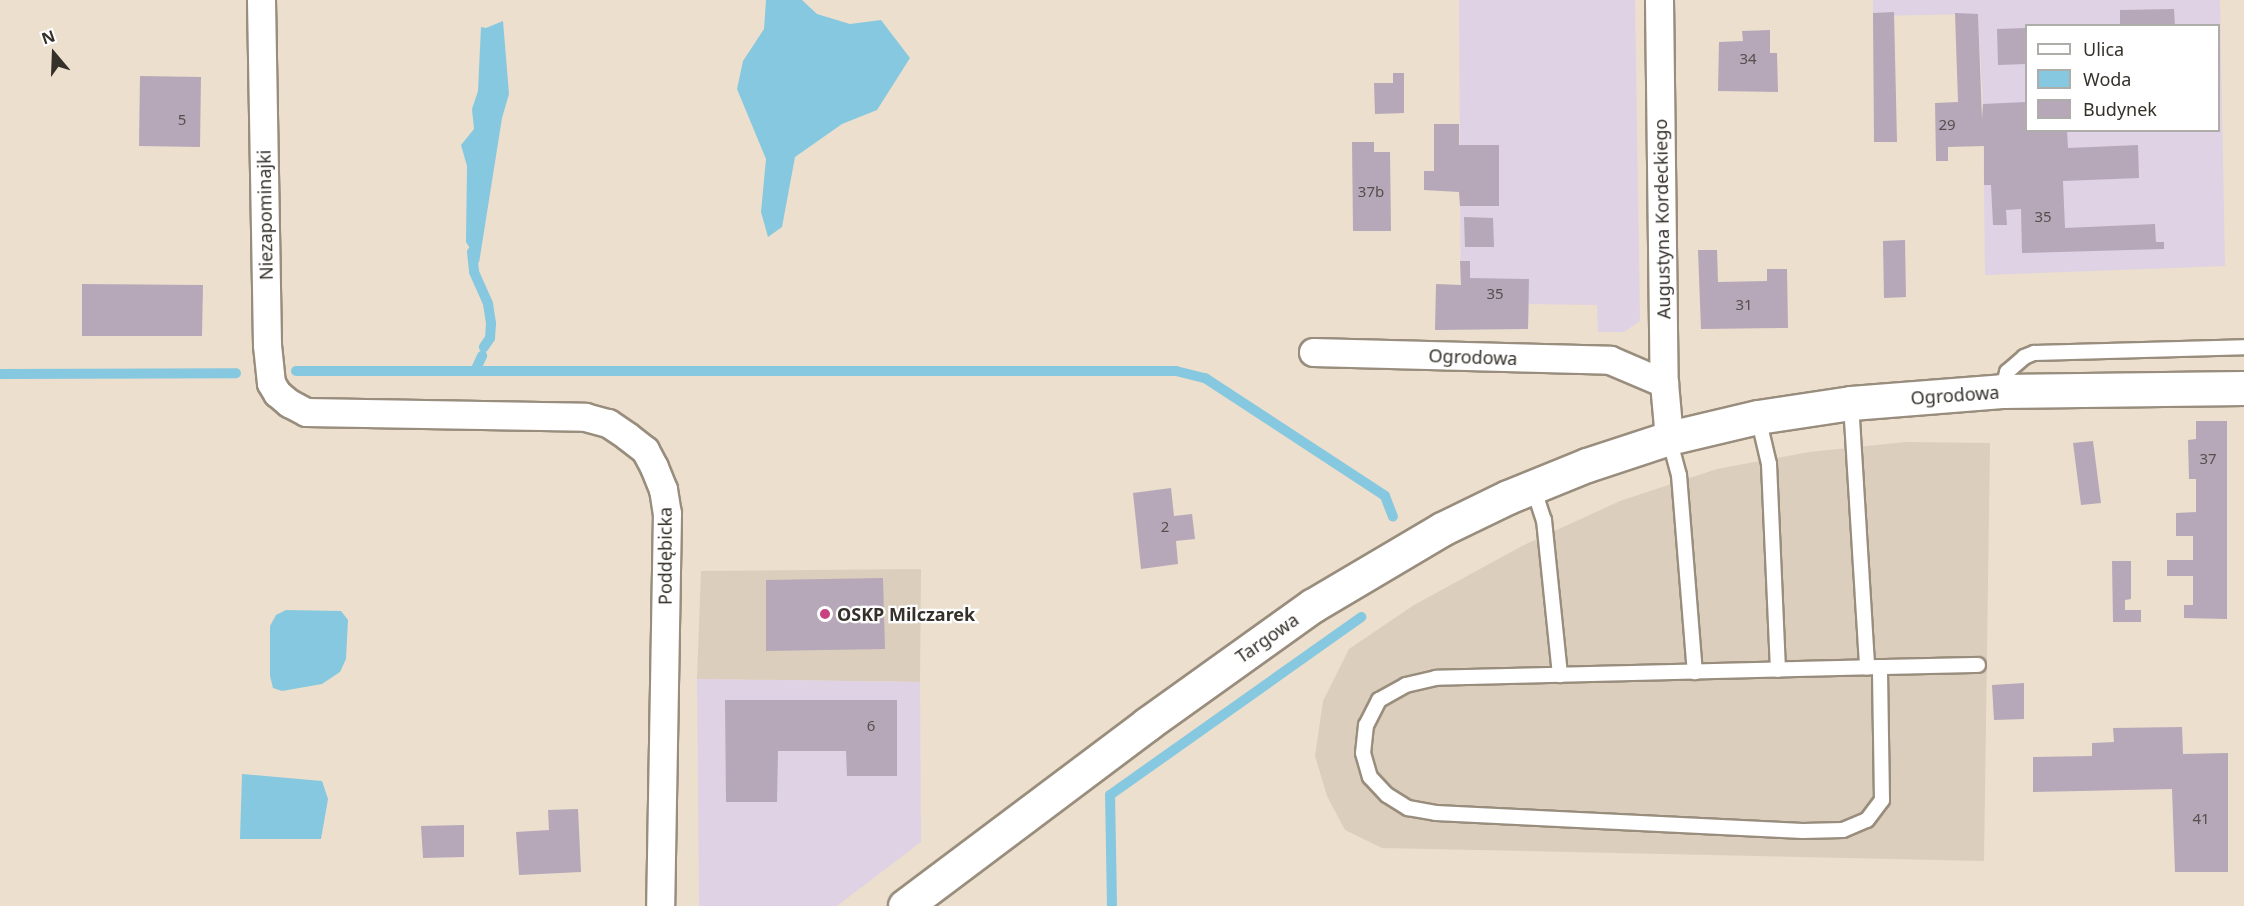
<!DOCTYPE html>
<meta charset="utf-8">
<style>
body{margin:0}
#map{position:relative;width:2244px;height:906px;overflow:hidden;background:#ecdfcd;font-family:"Noto Sans",sans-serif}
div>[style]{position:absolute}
.commercial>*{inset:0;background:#dccebc}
.industrial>*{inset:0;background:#dfd2e5}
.water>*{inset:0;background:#86c8df}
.stream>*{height:10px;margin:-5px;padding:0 5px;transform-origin:5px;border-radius:5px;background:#86c8df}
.building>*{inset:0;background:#b6a8b8}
.roads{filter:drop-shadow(2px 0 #998d7d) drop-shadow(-2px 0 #998d7d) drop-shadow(0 2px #998d7d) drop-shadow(0 -2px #998d7d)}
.service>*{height:14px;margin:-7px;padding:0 7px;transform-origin:7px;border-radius:7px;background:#fff}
.minor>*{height:27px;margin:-13.5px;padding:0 13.5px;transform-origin:13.5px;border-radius:13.5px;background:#fff}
.primary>*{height:33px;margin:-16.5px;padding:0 16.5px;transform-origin:16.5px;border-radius:16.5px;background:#fff}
.dots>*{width:16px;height:16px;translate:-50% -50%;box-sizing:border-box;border:3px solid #fff;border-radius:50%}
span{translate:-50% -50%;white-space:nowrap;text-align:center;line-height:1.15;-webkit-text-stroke:4.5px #fff;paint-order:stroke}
.number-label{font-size:15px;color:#554f4e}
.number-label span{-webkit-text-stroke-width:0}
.street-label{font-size:18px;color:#35312a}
.poi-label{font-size:18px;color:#35312a;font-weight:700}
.left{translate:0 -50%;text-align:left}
.legend{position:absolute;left:2025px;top:24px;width:195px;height:108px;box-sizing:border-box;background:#fff;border:2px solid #aeadaa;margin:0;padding:8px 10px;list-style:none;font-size:18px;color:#35312a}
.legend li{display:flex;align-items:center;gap:12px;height:30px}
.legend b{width:30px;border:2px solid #aeadaa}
.north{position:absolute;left:24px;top:24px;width:60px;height:60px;-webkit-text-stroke:4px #fff;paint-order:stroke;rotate:341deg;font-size:16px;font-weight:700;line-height:24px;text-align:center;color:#35312a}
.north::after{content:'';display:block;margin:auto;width:21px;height:27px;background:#35312a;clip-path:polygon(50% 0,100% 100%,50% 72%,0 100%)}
</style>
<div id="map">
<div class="commercial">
<i style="clip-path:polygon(1906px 442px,1990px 443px,1984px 861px,1382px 848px,1345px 830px,1327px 796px,1315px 756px,1323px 701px,1349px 649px,1414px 605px,1522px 546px,1620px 501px,1717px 469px,1809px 452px)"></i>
<i style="clip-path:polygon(921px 569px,920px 682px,697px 679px,701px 571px)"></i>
</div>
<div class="industrial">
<i style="clip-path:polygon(1459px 0,1635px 0,1640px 321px,1624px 332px,1598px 332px,1597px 305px,1529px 304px,1528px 329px,1461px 329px)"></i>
<i style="clip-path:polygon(evenodd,1873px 0,2220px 0,2225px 266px,1985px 275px,1983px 104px,1978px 14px,1873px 16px,1873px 0,2026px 26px,2218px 26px,2218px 130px,2026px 130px,2026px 26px)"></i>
<i style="clip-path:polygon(697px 679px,920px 682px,921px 842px,837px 906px,699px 906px)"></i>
</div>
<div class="water">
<i style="clip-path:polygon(766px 0,802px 0,817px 14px,850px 24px,881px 20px,910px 58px,877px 110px,842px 124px,795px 157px,782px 227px,768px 237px,761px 212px,766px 159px,737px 89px,743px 61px,764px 29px)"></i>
<i style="clip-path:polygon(503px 21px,509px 94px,502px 118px,479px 263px,466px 242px,467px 166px,461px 145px,474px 129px,472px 109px,478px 91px,481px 27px,486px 28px)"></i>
<i style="clip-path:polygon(286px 610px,341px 611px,348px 620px,346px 659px,340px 672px,322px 684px,282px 691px,273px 688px,270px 676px,270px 626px,276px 615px)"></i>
<i style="clip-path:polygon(242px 774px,322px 781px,328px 799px,321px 839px,240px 839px)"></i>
</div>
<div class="stream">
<i style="left:472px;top:252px;width:20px;rotate:84deg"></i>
<i style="left:474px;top:272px;width:35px;rotate:66deg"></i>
<i style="left:488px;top:304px;width:20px;rotate:81deg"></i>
<i style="left:491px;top:324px;width:14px;rotate:94deg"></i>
<i style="left:490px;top:338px;width:11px;rotate:124deg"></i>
<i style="left:296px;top:371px;width:880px"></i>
<i style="left:1176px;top:371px;width:30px;rotate:14deg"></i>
<i style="left:1205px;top:378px;width:215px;rotate:33.2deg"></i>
<i style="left:1385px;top:496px;width:22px;rotate:69deg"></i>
<i style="left:475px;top:371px;width:17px;rotate:-65deg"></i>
<i style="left:0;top:374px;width:236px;rotate:-0.2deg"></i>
<i style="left:1112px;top:906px;width:111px;rotate:-91deg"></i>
<i style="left:1110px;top:795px;width:308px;rotate:-35.3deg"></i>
</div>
<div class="building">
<i style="clip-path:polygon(2174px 9px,2175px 26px,2120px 26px,2120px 10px)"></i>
<i style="clip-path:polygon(1894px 12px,1897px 142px,1874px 142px,1873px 13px)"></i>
<i style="clip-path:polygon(1955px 13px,1978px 14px,1982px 119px,1983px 104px,2026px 102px,2026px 130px,2067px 130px,2068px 148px,2138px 145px,2139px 178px,2063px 181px,2065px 228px,2155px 224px,2156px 242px,2164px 242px,2164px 249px,2022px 253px,2021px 209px,2006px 210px,2007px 225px,1993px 225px,1991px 185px,1984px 185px,1984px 146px,1948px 147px,1948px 161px,1936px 161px,1935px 103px,1958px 102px)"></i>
<i style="clip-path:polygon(2026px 28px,2026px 64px,1998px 65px,1997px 29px)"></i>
<i style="clip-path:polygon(1770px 30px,1770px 53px,1777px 53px,1778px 92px,1718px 91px,1719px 42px,1743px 41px,1742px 31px)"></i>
<i style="clip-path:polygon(1393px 73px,1404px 73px,1404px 113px,1375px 114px,1374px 83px,1393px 83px)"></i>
<i style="clip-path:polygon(140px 76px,201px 77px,200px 147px,139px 146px)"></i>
<i style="clip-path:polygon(1434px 124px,1459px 124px,1459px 145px,1499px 145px,1499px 206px,1460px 206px,1459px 192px,1424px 190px,1424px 171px,1434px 171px)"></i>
<i style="clip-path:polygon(1352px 142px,1374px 142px,1374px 152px,1390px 152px,1391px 231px,1353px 231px)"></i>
<i style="clip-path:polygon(1464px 217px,1493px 218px,1494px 247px,1465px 247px)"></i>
<i style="clip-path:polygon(1905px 240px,1906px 297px,1884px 298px,1883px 241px)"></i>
<i style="clip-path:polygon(1698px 250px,1717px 250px,1718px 282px,1767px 281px,1767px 269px,1787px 269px,1788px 328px,1701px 329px)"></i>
<i style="clip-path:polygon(1460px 261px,1470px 261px,1470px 278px,1529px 279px,1528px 329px,1435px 330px,1436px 284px,1461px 285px)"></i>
<i style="clip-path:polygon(82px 284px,203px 285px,202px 336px,82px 336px)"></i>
<i style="clip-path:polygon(2196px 421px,2227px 421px,2227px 619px,2184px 618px,2184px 605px,2193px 605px,2193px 576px,2167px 576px,2167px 560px,2193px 560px,2193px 536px,2176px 536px,2176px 513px,2196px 512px,2196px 479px,2189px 479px,2188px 440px,2196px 439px)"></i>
<i style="clip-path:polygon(2093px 441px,2101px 503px,2081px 505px,2073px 443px)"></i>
<i style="clip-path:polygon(1171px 488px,1174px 516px,1192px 514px,1195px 539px,1176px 541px,1178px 564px,1141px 569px,1133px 493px)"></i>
<i style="clip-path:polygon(2112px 561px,2131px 561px,2131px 599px,2125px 600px,2125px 610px,2141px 610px,2141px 622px,2113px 622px)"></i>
<i style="clip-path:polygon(883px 578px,885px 649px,766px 651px,766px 580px)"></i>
<i style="clip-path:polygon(2024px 683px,2024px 719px,1994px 720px,1992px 685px)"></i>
<i style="clip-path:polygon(725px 700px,897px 700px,897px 776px,847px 776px,846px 751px,778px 751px,777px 802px,726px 802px)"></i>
<i style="clip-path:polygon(2182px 727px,2183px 754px,2228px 753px,2228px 872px,2175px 872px,2172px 789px,2033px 792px,2033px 757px,2092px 756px,2092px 743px,2114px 742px,2113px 728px)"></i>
<i style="clip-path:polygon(578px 809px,581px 872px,519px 875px,516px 832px,549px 830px,548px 810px)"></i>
<i style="clip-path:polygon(464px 825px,464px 857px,423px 858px,421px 826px)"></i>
</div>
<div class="roads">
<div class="service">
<i style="left:2002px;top:390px;width:19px;rotate:-74deg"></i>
<i style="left:2007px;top:372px;width:23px;rotate:-41deg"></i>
<i style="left:2024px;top:357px;width:11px;rotate:-22deg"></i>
<i style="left:2034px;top:353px;width:210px;rotate:-1.6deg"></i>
<i style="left:1851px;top:403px;width:265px;rotate:86.5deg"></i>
<i style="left:1758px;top:417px;width:48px;rotate:76.8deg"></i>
<i style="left:1769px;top:464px;width:206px;rotate:87.5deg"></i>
<i style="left:1669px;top:438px;width:38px;rotate:75deg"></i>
<i style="left:1679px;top:475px;width:198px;rotate:85.4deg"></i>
<i style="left:1533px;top:487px;width:35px;rotate:72deg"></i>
<i style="left:1544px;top:520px;width:156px;rotate:84.1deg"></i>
<i style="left:1880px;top:667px;width:444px;rotate:178.6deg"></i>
<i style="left:1436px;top:678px;width:31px;rotate:167deg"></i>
<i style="left:1406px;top:685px;width:31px;rotate:151deg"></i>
<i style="left:1379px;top:700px;width:28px;rotate:117deg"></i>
<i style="left:1366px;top:725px;width:28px;rotate:96deg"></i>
<i style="left:1363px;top:753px;width:25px;rotate:74deg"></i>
<i style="left:1370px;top:777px;width:25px;rotate:47deg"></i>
<i style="left:1387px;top:795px;width:25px;rotate:32deg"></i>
<i style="left:1408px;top:808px;width:28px;rotate:10deg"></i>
<i style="left:1436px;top:813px;width:367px;rotate:2.8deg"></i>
<i style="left:1803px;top:831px;width:40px;rotate:-1.4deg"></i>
<i style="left:1843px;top:830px;width:26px;rotate:-23deg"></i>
<i style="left:1867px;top:820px;width:25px;rotate:-53deg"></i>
<i style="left:1882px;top:800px;width:133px;rotate:-90.9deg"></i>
<i style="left:1880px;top:667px;width:98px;rotate:-1.2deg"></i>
</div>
<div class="minor">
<i style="left:261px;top:0;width:345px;rotate:89deg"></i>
<i style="left:267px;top:345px;width:38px;rotate:84deg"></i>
<i style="left:271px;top:383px;width:12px;rotate:59deg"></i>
<i style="left:277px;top:393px;width:16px;rotate:40deg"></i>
<i style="left:289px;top:403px;width:19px;rotate:28deg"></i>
<i style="left:306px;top:412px;width:279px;rotate:1deg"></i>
<i style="left:585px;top:417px;width:24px;rotate:15deg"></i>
<i style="left:608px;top:423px;width:23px;rotate:34deg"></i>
<i style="left:627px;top:436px;width:23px;rotate:38deg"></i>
<i style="left:645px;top:450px;width:19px;rotate:62deg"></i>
<i style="left:654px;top:467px;width:24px;rotate:68deg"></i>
<i style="left:663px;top:489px;width:24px;rotate:81deg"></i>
<i style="left:667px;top:513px;width:393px;rotate:91deg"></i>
<i style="left:1659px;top:0;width:383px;rotate:89.3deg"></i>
<i style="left:1664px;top:383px;width:55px;rotate:84.8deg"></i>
<i style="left:1313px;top:352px;width:297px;rotate:1.5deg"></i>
<i style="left:1610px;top:360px;width:59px;rotate:23.1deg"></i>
</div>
<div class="primary">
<i style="left:905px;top:906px;width:303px;rotate:-36.9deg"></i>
<i style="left:1147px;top:724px;width:203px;rotate:-35.6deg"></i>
<i style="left:1312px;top:606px;width:151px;rotate:-30.6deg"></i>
<i style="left:1442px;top:529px;width:73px;rotate:-25.9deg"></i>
<i style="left:1508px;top:497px;width:85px;rotate:-22.1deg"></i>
<i style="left:1587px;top:465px;width:86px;rotate:-18.2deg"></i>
<i style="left:1669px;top:438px;width:91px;rotate:-13.3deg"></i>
<i style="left:1758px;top:417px;width:94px;rotate:-8.6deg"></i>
<i style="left:1851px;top:403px;width:151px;rotate:-4.5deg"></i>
<i style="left:2002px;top:391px;width:242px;rotate:-0.7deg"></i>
</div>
</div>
<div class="dots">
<i style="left:825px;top:614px;background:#c94281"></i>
</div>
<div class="number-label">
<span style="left:1748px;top:59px">34</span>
<span style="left:182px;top:120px">5</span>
<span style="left:1947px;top:125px">29</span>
<span style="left:1371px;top:192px">37b</span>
<span style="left:2043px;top:217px">35</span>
<span style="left:1495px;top:294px">35</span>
<span style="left:1744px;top:305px">31</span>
<span style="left:2208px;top:459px">37</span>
<span style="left:1165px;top:527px">2</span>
<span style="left:871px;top:726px">6</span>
<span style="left:2201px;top:819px">41</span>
</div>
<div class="street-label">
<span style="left:265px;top:215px;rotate:-91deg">Niezapominajki</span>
<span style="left:1662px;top:219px;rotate:-91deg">Augustyna Kordeckiego</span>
<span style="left:1473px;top:357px;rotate:2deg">Ogrodowa</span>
<span style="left:1955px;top:395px;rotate:-4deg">Ogrodowa</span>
<span style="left:665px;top:556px;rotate:-90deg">Poddębicka</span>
<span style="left:1267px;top:638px;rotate:-35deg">Targowa</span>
</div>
<div class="poi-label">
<span class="left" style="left:837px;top:614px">OSKP Milczarek</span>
</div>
<ul class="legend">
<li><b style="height:8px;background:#fff"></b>Ulica</li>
<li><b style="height:16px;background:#86c8df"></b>Woda</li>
<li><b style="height:16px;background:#b6a8b8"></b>Budynek</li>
</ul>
<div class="north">N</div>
</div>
